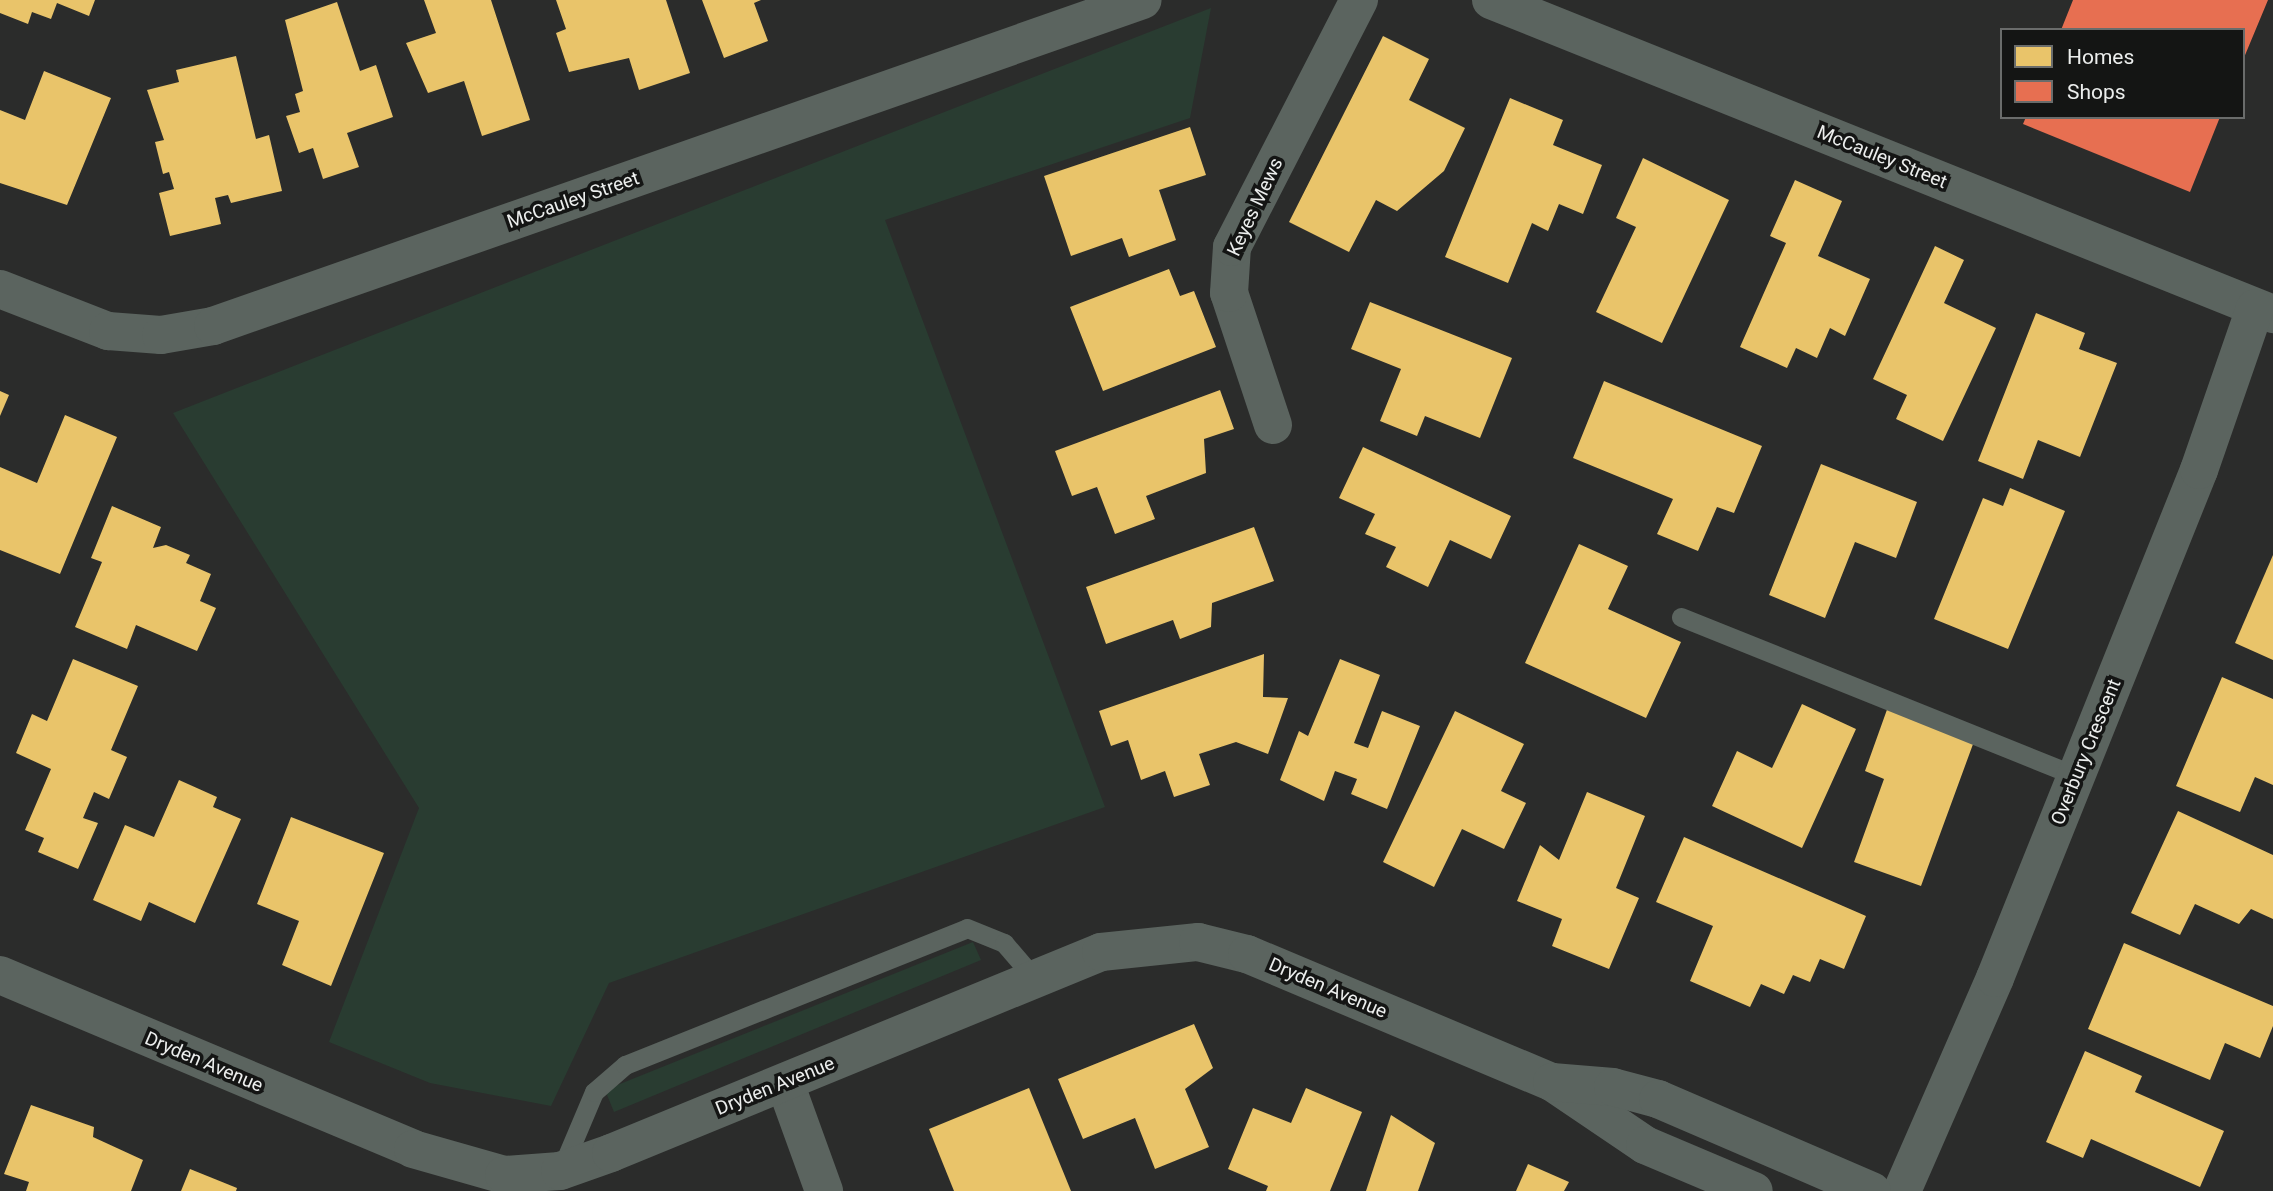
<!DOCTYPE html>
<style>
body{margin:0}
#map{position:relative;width:2273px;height:1191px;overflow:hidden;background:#2b2c2b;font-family:Roboto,sans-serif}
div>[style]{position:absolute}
.green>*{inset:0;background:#293c31}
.homes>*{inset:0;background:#e9c46a}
.shops>*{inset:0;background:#e76f51}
.service>*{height:19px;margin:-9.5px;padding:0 9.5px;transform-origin:9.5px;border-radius:9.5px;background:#5b645f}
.minor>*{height:38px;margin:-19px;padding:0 19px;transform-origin:19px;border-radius:19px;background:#5b645f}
.tertiary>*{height:38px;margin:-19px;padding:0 19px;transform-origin:19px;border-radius:19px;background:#5b645f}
span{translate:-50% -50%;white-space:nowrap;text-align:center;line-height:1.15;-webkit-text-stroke:7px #141514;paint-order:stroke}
.street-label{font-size:19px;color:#eceeed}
.legend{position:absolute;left:2000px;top:28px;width:245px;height:91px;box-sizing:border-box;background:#141514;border:2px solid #6a6c6b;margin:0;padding:9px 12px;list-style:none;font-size:21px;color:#eceeed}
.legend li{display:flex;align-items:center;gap:14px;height:35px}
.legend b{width:35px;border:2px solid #6a6c6b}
</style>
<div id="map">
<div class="green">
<i style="clip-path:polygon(1211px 8px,1190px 118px,885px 220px,1105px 807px,609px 983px,551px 1106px,430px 1083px,329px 1042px,419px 808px,173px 413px)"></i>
<i style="clip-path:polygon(973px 942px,981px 960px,614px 1112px,605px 1090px)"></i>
</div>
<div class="homes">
<i style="clip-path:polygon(0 0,95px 0,89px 16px,57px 3px,51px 19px,32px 12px,28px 24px,0 13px)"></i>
<i style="clip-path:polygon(424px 0,491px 0,530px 120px,482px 136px,464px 81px,428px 93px,406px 43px,436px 33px)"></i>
<i style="clip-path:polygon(556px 0,666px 0,690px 73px,639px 90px,629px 58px,569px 72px,556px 33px,566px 29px)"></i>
<i style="clip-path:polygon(702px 0,761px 0,754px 3px,768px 41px,724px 58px)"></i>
<i style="clip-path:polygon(337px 2px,360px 71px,376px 65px,393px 117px,347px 133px,359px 167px,323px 179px,313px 148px,299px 153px,286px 116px,300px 112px,295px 94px,303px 91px,285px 20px)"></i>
<i style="clip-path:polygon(1383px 36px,1429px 59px,1409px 100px,1465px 128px,1444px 171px,1397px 211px,1376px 200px,1349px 252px,1289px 222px)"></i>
<i style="clip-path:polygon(236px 56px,256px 139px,269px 135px,282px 191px,231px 203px,228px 195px,215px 198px,221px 224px,170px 236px,159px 193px,174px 189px,169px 172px,163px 174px,155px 142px,164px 140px,147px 90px,179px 82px,176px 70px)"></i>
<i style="clip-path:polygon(44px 71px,111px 98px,67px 205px,0 183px,0 110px,25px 120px)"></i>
<i style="clip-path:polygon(1510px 98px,1563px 120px,1553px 145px,1602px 165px,1583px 214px,1559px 204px,1548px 231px,1532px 223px,1508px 283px,1445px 257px)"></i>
<i style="clip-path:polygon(1190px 127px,1206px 175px,1159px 190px,1176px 240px,1129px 257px,1122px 238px,1071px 256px,1044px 176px)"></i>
<i style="clip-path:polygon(1643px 158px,1729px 200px,1662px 343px,1596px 312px,1636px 227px,1616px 218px)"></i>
<i style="clip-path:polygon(1795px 180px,1842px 201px,1818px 256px,1870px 279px,1845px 336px,1830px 328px,1817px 358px,1796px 348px,1787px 368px,1740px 347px,1786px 243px,1770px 236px)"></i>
<i style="clip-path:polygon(1935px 246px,1964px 260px,1944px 303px,1996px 328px,1943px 441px,1896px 419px,1907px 395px,1873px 379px)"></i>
<i style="clip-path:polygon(1169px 269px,1180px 296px,1194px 291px,1216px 347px,1103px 391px,1070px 307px)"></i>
<i style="clip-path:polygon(1370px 302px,1512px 358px,1480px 438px,1425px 416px,1417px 436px,1380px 421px,1401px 369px,1351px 349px)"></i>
<i style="clip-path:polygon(2036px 313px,2085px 333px,2079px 349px,2117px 363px,2080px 457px,2038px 440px,2023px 479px,1978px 461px)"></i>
<i style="clip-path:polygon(1604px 381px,1762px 446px,1734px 513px,1717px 507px,1698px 551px,1657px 534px,1673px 499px,1573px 458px)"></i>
<i style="clip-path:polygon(1220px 390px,1234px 429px,1204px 439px,1206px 473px,1146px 496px,1155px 519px,1115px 534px,1097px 487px,1072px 496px,1055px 451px)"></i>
<i style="clip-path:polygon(0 391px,9px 395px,0 416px)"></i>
<i style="clip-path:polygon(65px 415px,117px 437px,60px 574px,0 550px,0 467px,37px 483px)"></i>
<i style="clip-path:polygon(1363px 447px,1511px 516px,1491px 559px,1450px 540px,1428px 587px,1386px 567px,1396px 547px,1365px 534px,1375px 514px,1339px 498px)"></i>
<i style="clip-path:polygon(1821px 464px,1917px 502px,1896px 558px,1855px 542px,1825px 618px,1769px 595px)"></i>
<i style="clip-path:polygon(2010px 488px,2065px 511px,2008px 649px,1934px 619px,1983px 498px,2003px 506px)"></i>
<i style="clip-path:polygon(112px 506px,161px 527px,153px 548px,166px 545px,190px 555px,186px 563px,211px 574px,200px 601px,216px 608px,197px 651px,136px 625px,127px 649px,75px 627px,102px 562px,91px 558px)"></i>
<i style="clip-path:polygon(1254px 527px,1274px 581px,1212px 603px,1211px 627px,1180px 639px,1173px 620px,1106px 644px,1086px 587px)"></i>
<i style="clip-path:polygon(1579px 544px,1628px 566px,1608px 609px,1681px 642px,1646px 718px,1525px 663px)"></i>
<i style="clip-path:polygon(2273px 555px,2273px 660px,2235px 643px)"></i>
<i style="clip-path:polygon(1264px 654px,1263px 697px,1288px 698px,1268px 754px,1236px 742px,1199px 754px,1210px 785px,1174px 797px,1165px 771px,1141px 780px,1128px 740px,1111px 746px,1099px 711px)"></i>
<i style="clip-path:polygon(73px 659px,138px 686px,111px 750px,127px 757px,109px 799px,94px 792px,83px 818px,98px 823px,78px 869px,38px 852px,44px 838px,25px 830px,51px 769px,16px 753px,32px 714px,47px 721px)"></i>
<i style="clip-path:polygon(1340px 659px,1380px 675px,1354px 743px,1368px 748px,1382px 711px,1420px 726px,1387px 809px,1351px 794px,1357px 779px,1335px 771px,1324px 801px,1280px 780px,1299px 731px,1308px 736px)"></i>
<i style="clip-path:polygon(2222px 677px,2273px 699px,2273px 785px,2255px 777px,2240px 812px,2176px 786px)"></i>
<i style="clip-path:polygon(1802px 704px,1856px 729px,1802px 848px,1712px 806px,1737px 751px,1772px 768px)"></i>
<i style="clip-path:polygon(1889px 704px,1976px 736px,1921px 886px,1854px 862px,1884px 779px,1865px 771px)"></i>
<i style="clip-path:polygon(1455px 711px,1524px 744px,1501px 791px,1526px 803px,1504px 849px,1462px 829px,1434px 887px,1383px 862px)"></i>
<i style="clip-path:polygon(179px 780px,217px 797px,213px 807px,241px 819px,195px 923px,149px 902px,141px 921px,93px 900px,125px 825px,154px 837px)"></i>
<i style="clip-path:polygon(1587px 792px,1645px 816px,1616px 888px,1639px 898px,1609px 969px,1552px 946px,1562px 919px,1517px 901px,1540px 845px,1559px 860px)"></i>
<i style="clip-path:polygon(2178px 811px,2273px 855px,2273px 919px,2251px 909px,2239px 924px,2195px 904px,2180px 935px,2131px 913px)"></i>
<i style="clip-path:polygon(291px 817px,384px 853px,331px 986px,282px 965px,299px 921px,257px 904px)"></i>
<i style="clip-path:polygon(1684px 837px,1866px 916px,1844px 969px,1820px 959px,1810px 982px,1793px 975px,1784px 994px,1761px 984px,1750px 1007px,1690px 981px,1713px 926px,1656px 902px)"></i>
<i style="clip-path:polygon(2124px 943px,2273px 1006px,2273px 1026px,2260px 1058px,2225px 1043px,2210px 1080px,2088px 1029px)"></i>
<i style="clip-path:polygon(1194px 1024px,1213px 1068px,1185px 1089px,1209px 1147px,1155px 1169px,1135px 1118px,1083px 1139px,1058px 1079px)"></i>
<i style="clip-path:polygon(2085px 1051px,2142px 1076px,2135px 1092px,2224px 1131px,2200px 1187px,2091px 1139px,2083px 1158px,2046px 1142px)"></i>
<i style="clip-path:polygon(1029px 1088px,1071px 1191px,954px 1191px,929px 1129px)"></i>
<i style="clip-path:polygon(1306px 1088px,1362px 1112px,1330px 1191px,1266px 1191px,1268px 1186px,1228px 1169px,1253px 1108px,1291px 1123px)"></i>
<i style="clip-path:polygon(31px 1105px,94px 1127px,93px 1137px,143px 1160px,131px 1191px,26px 1191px,29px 1182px,4px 1174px)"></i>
<i style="clip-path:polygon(1391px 1115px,1435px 1143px,1418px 1191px,1366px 1191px)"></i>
<i style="clip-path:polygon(1528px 1164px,1569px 1182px,1564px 1191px,1516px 1191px)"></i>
<i style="clip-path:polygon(190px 1169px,237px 1188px,236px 1191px,181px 1191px)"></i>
</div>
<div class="shops">
<i style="clip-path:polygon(2073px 0,2268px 0,2243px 60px,2243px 30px,2061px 30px)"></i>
<i style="clip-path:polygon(2026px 117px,2220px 117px,2190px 192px,2023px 124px)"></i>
</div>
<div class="service">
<i style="left:1681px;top:617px;width:426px;rotate:21.9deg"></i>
<i style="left:561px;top:1170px;width:85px;rotate:-67.1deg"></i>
<i style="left:594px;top:1092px;width:41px;rotate:-41.1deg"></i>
<i style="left:625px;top:1065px;width:368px;rotate:-21.8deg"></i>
<i style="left:967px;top:928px;width:40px;rotate:22deg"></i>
<i style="left:1004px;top:943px;width:46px;rotate:49.4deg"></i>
</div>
<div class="minor">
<i style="left:1491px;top:0;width:843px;rotate:21.88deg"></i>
<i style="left:0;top:289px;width:116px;rotate:21.3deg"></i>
<i style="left:108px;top:331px;width:53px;rotate:4.3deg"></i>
<i style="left:161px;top:335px;width:53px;rotate:-9.8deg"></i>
<i style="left:213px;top:326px;width:985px;rotate:-19.32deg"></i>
<i style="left:1273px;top:425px;width:139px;rotate:-108.4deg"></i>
<i style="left:1229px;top:293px;width:46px;rotate:-86.3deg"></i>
<i style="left:1232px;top:247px;width:278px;rotate:-62.8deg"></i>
<i style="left:785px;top:1083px;width:115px;rotate:70.1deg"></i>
<i style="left:1902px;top:1191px;width:232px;rotate:-66.4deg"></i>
<i style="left:1995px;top:978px;width:547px;rotate:-68.12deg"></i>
<i style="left:2199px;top:470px;width:171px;rotate:-70.9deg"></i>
</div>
<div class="tertiary">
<i style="left:0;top:975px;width:448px;rotate:22.8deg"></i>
<i style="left:413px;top:1149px;width:95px;rotate:15.9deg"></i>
<i style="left:504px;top:1175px;width:56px;rotate:-4.1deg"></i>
<i style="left:560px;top:1171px;width:54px;rotate:-19.4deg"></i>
<i style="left:611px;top:1153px;width:530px;rotate:-22.3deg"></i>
<i style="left:1101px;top:952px;width:98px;rotate:-5.9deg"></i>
<i style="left:1198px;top:942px;width:50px;rotate:13.8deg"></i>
<i style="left:1247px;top:954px;width:331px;rotate:22.8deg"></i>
<i style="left:1552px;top:1082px;width:112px;rotate:34.1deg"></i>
<i style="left:1645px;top:1145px;width:118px;rotate:22.9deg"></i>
<i style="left:1552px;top:1082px;width:61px;rotate:4.7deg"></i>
<i style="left:1613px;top:1087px;width:47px;rotate:14.9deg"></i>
<i style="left:1658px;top:1099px;width:233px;rotate:23.3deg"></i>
</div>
<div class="street-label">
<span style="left:1882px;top:157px;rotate:22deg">McCauley Street</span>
<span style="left:573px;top:200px;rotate:-19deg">McCauley Street</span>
<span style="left:1255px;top:207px;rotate:-65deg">Keyes Mews</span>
<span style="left:2086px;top:752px;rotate:-68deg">Overbury Crescent</span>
<span style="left:1328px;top:988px;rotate:23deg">Dryden Avenue</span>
<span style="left:204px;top:1062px;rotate:23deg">Dryden Avenue</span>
<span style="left:775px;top:1086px;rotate:-22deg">Dryden Avenue</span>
</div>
<ul class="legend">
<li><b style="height:19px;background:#e9c46a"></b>Homes</li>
<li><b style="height:19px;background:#e76f51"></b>Shops</li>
</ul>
</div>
